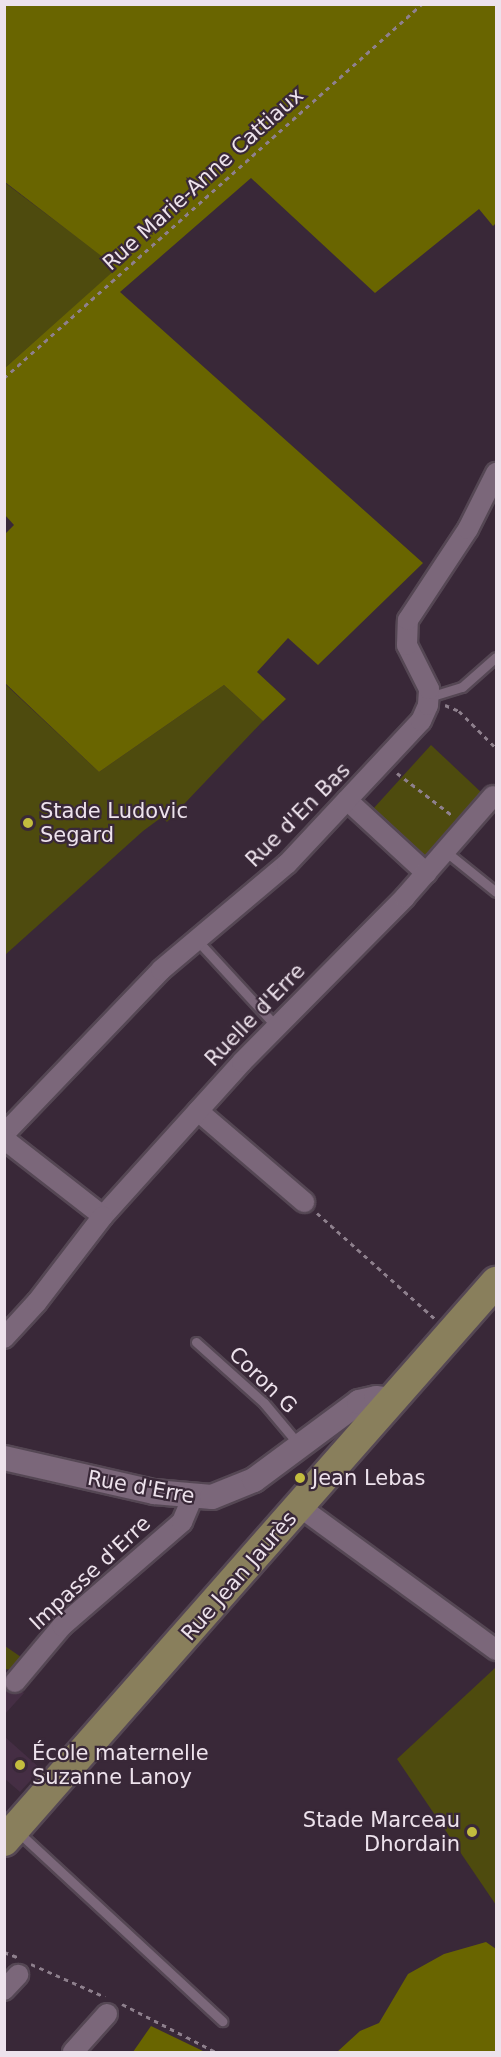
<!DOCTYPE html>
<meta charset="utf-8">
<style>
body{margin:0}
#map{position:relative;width:501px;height:2057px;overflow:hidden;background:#392838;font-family:"DejaVu Sans",sans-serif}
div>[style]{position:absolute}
.built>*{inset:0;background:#452e44}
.green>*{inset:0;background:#4e4b0e}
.forest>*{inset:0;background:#696500}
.path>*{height:3px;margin-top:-1.5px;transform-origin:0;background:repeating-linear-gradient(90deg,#8e808d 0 4.5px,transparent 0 9px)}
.roads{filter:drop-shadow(2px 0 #554754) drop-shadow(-2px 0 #554754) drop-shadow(0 2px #554754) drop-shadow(0 -2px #554754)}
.service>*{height:9px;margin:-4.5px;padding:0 4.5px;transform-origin:4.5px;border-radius:4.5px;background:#7b677a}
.minor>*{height:20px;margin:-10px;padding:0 10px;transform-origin:10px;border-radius:10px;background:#7b677a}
.tertiary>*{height:24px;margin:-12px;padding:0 12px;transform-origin:12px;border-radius:12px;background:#7b677a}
.primary>*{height:30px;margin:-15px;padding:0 15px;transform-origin:15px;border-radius:15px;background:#897f5c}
.dots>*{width:16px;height:16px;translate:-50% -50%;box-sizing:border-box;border:3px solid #392838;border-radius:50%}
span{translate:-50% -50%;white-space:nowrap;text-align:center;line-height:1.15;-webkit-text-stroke:4.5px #392838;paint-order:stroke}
.street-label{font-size:21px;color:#ede2ec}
.poi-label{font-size:21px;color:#ede2ec}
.left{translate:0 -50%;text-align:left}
.right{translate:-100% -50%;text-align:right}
.frame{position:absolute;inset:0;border:6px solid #ede2ec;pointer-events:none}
</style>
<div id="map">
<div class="built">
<i style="clip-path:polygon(5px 1679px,24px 1693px,5px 1714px)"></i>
<i style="clip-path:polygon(5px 1737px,41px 1769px,20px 1792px,5px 1779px)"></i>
</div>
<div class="green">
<i style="clip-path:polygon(4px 182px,118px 268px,5px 368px,4px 368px)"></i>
<i style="clip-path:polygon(4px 683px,99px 772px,224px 685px,263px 721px,167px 822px,162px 817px,143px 831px,5px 955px)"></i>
<i style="clip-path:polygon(431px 745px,483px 794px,430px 857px,419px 857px,405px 846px,406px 838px,373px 809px)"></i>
<i style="clip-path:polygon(5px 1646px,21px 1657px,12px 1670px,5px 1669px)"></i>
<i style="clip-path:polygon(495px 1668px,496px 1670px,496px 1905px,397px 1759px)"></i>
</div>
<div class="forest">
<i style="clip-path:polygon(5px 4px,496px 5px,496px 223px,493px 226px,479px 209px,375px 293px,251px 178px,120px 292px,423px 563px,318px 665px,288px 638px,257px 672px,286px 699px,263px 721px,224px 685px,99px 772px,5px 683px,5px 534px,14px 525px,5px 515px,5px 368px,117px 268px,5px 182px)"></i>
<i style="clip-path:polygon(486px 1942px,496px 1949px,496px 2052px,337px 2052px,360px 2031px,379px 2023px,408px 1974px,444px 1954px)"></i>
<i style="clip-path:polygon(151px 2026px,205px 2052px,133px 2052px)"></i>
</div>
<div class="path">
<i style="left:4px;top:378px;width:561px;rotate:-41.82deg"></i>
<i style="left:445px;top:705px;width:15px;rotate:23deg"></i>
<i style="left:459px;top:711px;width:52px;rotate:45deg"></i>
<i style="left:397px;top:773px;width:71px;rotate:37.5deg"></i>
<i style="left:317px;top:1213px;width:159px;rotate:41.9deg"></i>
<i style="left:4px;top:1952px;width:14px;rotate:21deg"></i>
<i style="left:31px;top:1964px;width:81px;rotate:24deg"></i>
<i style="left:122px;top:2004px;width:106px;rotate:27.1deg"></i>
</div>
<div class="roads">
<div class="service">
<i style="left:429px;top:697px;width:34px;rotate:-17deg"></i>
<i style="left:462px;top:687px;width:45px;rotate:-41.4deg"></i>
<i style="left:445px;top:851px;width:65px;rotate:38.8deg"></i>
<i style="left:196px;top:939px;width:118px;rotate:47.4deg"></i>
<i style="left:196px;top:1342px;width:91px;rotate:41.9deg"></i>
<i style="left:264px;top:1403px;width:56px;rotate:50.1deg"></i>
<i style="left:17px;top:1831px;width:280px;rotate:42.8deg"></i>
</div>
<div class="minor">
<i style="left:347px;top:800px;width:108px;rotate:42.7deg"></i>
<i style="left:198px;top:1111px;width:140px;rotate:40.6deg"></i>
<i style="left:4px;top:1134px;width:227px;rotate:-46.2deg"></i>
<i style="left:161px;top:970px;width:165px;rotate:-40.1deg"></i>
<i style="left:287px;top:864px;width:196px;rotate:-46.9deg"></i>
<i style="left:421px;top:721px;width:17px;rotate:-66deg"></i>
<i style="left:428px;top:705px;width:16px;rotate:-86deg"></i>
<i style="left:429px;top:689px;width:49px;rotate:-116.6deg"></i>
<i style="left:407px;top:645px;width:25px;rotate:-88deg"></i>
<i style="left:408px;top:620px;width:109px;rotate:-56.6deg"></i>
<i style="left:468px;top:529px;width:63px;rotate:-63.4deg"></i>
<i style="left:4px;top:1139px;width:125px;rotate:37.9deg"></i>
<i style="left:103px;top:1216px;width:207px;rotate:-47.9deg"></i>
<i style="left:242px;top:1062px;width:232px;rotate:-45.3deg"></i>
<i style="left:405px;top:897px;width:134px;rotate:-48.9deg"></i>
<i style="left:4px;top:1338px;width:49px;rotate:-47.5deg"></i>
<i style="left:37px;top:1302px;width:108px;rotate:-52.5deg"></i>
<i style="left:300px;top:1507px;width:243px;rotate:36.1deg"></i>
<i style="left:15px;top:1682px;width:73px;rotate:-50deg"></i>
<i style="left:62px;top:1626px;width:159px;rotate:-40.9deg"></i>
<i style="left:182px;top:1522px;width:26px;rotate:-67deg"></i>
<i style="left:4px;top:1990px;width:21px;rotate:-47deg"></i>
<i style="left:73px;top:2052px;width:51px;rotate:-48.2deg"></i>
</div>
<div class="tertiary">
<i style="left:4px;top:1458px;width:154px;rotate:12.8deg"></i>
<i style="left:154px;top:1492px;width:58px;rotate:4.9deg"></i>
<i style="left:212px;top:1497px;width:45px;rotate:-22deg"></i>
<i style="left:254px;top:1480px;width:131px;rotate:-36.6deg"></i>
<i style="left:359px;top:1402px;width:17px;rotate:-13deg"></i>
<i style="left:376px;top:1398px;width:17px;rotate:7deg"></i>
</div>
<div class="primary">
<i style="left:4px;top:1841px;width:745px;rotate:-48.65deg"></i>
</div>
</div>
<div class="dots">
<i style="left:28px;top:823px;background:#c3bd3e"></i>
<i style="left:300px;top:1478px;background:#c3bd3e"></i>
<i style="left:20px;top:1765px;background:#c3bd3e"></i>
<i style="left:472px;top:1832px;background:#c3bd3e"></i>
</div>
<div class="street-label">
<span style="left:203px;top:179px;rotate:-42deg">Rue Marie-Anne Cattiaux</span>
<span style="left:298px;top:815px;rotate:-45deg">Rue d'En Bas</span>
<span style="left:255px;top:1015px;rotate:-46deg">Ruelle d'Erre</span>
<span style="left:263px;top:1380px;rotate:44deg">Coron G</span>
<span style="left:141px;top:1487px;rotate:10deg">Rue d'Erre</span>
<span style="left:90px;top:1573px;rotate:-43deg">Impasse d'Erre</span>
<span style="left:239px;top:1576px;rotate:-49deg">Rue Jean Jaurès</span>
</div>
<div class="poi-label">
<span class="left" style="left:40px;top:823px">Stade Ludovic<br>Segard</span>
<span class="left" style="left:312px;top:1478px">Jean Lebas</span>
<span class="left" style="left:32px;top:1765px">École maternelle<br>Suzanne Lanoy</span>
<span class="right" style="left:460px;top:1832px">Stade Marceau<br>Dhordain</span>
</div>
<div class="frame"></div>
</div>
